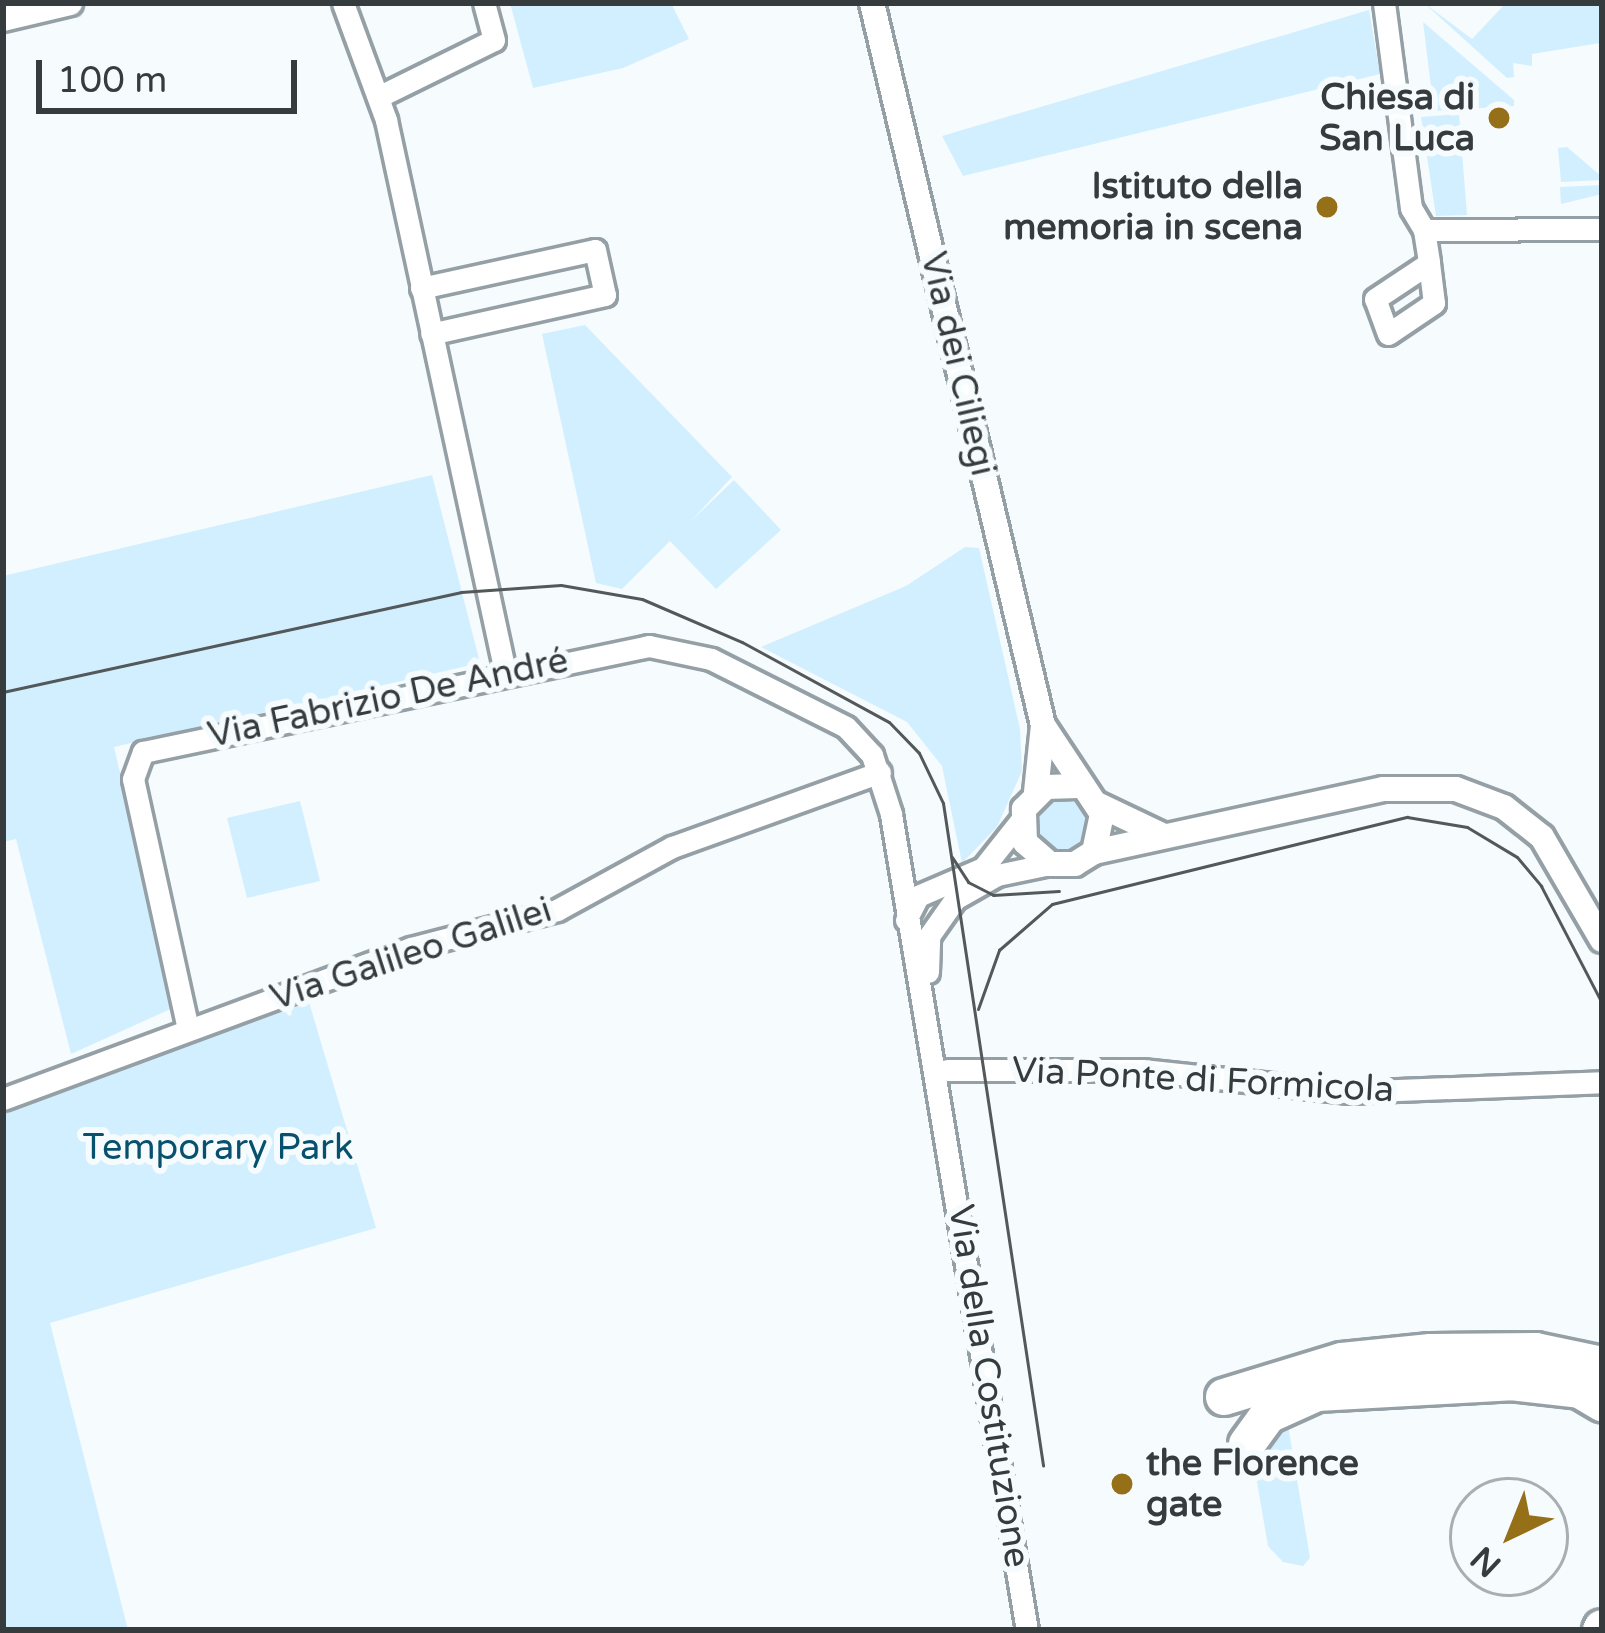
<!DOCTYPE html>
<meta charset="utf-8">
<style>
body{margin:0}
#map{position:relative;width:1605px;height:1633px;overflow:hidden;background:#f6fbfd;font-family:"Varela Round",sans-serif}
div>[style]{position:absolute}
.green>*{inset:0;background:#d2efff}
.round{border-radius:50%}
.roads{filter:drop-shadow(3px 0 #95a0a6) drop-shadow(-3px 0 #95a0a6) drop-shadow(0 3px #95a0a6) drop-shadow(0 -3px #95a0a6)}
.minor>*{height:21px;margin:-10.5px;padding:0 10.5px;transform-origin:10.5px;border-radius:10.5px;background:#fff}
.tertiary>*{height:24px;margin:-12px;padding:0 12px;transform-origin:12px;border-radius:12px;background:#fff}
.motorway>*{height:36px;margin:-18px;padding:0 18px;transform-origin:18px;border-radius:18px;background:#fff}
.tram>*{height:3px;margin:-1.5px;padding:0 1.5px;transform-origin:1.5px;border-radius:1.5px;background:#53585a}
.dots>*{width:33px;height:33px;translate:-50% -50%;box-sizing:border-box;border:6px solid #f6fbfd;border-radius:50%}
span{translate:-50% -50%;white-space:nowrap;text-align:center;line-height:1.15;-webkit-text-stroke:12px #f6fbfd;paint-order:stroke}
.poi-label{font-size:36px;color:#363b3d;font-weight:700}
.right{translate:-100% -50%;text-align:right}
.left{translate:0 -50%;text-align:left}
.street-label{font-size:36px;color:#363b3d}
.park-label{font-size:36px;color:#07516e}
.frame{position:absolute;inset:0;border:6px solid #363b3d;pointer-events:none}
.north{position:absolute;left:1449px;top:1477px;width:120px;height:120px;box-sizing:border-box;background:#f6fbfd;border:3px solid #a9aeb0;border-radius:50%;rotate:223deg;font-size:33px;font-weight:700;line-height:48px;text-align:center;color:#363b3d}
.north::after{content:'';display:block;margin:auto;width:42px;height:54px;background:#966f19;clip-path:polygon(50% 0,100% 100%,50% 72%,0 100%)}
.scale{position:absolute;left:36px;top:60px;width:261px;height:54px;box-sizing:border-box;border:6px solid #363b3d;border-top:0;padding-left:15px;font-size:36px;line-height:42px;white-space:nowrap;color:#363b3d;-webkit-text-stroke:9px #f6fbfd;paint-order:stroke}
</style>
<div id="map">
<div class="green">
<i style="clip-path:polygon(510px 3px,671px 3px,689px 39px,623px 68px,533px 88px)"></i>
<i style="clip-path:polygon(1424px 3px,1472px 39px,1506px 3px,1602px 3px,1602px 55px,1600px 43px,1532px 54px,1532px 66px,1513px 63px,1514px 77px,1507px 78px)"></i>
<i style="clip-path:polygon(1369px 10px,1380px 74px,963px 176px,942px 136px)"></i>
<i style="clip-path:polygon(1423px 22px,1514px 100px,1514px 106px,1434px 111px)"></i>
<i style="clip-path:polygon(1459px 114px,1467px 215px,1436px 216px,1421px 117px)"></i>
<i style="clip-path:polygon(1567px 147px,1602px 177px,1602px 180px,1561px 182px,1558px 148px)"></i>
<i style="clip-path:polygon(1602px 185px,1602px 194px,1561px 204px,1560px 187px)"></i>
<i style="clip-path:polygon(585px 325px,732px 477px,690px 522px,734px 480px,781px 530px,716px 589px,670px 541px,622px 589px,596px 583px,542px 334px)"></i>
<i style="clip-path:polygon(432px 475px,480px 663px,114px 747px,175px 1007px,71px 1054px,16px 839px,3px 842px,3px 576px)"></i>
<i style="clip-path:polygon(965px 547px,979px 548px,1020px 729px,1022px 771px,997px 827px,962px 863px,942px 766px,907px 722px,761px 647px,906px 586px)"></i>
<i class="round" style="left:1031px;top:795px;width:60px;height:60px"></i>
<i style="clip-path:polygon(300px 801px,320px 881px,247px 898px,227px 818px)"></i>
<i style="clip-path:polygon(306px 992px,376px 1228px,50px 1323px,128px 1630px,3px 1630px,3px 1105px)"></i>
<i style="clip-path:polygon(1287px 1419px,1310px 1558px,1303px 1566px,1283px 1562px,1268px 1546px,1256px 1476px,1259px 1457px)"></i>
</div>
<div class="roads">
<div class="minor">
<i style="left:343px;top:3px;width:125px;rotate:69.8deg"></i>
<i style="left:386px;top:120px;width:565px;rotate:77.83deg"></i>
<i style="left:1384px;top:3px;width:207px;rotate:82.5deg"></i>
<i style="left:1411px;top:208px;width:26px;rotate:59deg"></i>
<i style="left:1424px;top:230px;width:33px;rotate:81deg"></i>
<i style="left:378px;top:97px;width:129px;rotate:-26.2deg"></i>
<i style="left:494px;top:40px;width:38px;rotate:-105deg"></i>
<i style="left:1424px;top:230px;width:178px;rotate:-0.3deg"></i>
<i style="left:1429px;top:263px;width:40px;rotate:82.9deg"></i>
<i style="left:1434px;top:303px;width:55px;rotate:146deg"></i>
<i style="left:1388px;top:334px;width:37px;rotate:-110deg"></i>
<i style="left:1375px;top:299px;width:65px;rotate:-33.7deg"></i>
<i style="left:421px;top:288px;width:178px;rotate:-12.3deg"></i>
<i style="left:595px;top:250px;width:46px;rotate:77.5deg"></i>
<i style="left:605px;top:295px;width:178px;rotate:167.4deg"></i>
<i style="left:906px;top:920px;width:27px;rotate:-63deg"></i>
<i style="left:918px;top:896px;width:71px;rotate:-23.3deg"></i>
<i style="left:983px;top:868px;width:61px;rotate:-51.6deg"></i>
<i style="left:928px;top:972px;width:36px;rotate:-88deg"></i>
<i style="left:929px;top:936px;width:45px;rotate:-54.9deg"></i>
<i style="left:955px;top:899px;width:48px;rotate:-29.7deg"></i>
<i style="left:997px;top:875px;width:54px;rotate:-11.7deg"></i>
<i style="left:188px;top:1029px;width:256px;rotate:-102.4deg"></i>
<i style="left:133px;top:779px;width:29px;rotate:-70deg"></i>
<i style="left:143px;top:752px;width:517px;rotate:-11.83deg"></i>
<i style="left:649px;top:646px;width:63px;rotate:11.8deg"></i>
<i style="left:711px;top:659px;width:151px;rotate:26.7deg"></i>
<i style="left:846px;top:727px;width:38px;rotate:47deg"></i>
<i style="left:872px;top:755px;width:62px;rotate:72.1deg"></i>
<i style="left:891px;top:814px;width:827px;rotate:80.54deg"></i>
<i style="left:947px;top:1070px;width:195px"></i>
<i style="left:1142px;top:1070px;width:206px;rotate:6.1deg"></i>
<i style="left:1347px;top:1092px;width:255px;rotate:-2.2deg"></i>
<i style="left:3px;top:1099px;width:435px;rotate:-20.3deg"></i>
<i style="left:411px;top:948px;width:151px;rotate:-14.6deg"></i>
<i style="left:557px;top:910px;width:131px;rotate:-28.7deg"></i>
<i style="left:672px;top:847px;width:221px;rotate:-19.8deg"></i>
</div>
<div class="tertiary">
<i style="left:872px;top:3px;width:742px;rotate:76.68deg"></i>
<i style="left:1043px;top:725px;width:107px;rotate:56.5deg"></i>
<i style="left:1102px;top:814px;width:39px;rotate:102deg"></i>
<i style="left:1094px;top:852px;width:22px;rotate:148deg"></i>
<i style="left:1075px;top:864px;width:25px;rotate:180deg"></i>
<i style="left:1050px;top:864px;width:33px;rotate:-139deg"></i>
<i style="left:1025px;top:842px;width:33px;rotate:-92deg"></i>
<i style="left:1024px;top:809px;width:31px;rotate:-45deg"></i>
<i style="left:1046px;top:787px;width:31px;rotate:-2deg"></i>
<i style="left:3px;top:19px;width:69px;rotate:-13.4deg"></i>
<i style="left:1036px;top:792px;width:67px;rotate:-84deg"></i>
<i style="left:1097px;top:804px;width:72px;rotate:25.5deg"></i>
<i style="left:1094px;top:852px;width:296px;rotate:-12.3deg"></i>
<i style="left:1383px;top:789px;width:73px"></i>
<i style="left:1456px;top:789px;width:51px;rotate:20.6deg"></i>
<i style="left:1504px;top:807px;width:48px;rotate:38.3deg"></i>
<i style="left:1542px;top:837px;width:119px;rotate:59.8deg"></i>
</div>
<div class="motorway">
<i style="left:1224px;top:1397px;width:123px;rotate:-17deg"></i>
<i style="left:1342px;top:1361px;width:89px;rotate:-5.8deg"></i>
<i style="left:1431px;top:1352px;width:105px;rotate:-0.5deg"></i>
<i style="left:1536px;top:1351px;width:67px;rotate:12deg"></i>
<i style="left:1247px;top:1444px;width:36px;rotate:-54deg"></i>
<i style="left:1268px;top:1415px;width:54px;rotate:-24.2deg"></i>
<i style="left:1317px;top:1393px;width:194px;rotate:-3.2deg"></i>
<i style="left:1511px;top:1382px;width:69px;rotate:6.6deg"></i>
<i style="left:1580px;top:1390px;width:26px;rotate:31deg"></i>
<i style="left:1601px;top:1630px;width:2px;rotate:-63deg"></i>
</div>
</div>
<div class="tram">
<i style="left:3px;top:692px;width:469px;rotate:-12.3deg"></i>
<i style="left:461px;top:592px;width:100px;rotate:-4deg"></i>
<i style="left:561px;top:585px;width:82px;rotate:9.8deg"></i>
<i style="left:642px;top:599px;width:109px;rotate:23.3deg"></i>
<i style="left:742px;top:642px;width:167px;rotate:28.6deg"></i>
<i style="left:889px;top:722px;width:43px;rotate:45.9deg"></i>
<i style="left:919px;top:753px;width:55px;rotate:64.4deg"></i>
<i style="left:943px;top:803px;width:670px;rotate:81.41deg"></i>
<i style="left:952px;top:857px;width:30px;rotate:57deg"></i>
<i style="left:968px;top:882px;width:28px;rotate:27deg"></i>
<i style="left:993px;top:895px;width:66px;rotate:-3.5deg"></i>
<i style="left:978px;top:1009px;width:63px;rotate:-70.4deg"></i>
<i style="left:999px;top:950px;width:70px;rotate:-41deg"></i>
<i style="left:1052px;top:904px;width:366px;rotate:-13.8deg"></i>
<i style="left:1407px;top:817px;width:61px;rotate:9.5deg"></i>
<i style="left:1467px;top:827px;width:58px;rotate:31deg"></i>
<i style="left:1517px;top:857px;width:38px;rotate:50deg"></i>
<i style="left:1541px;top:886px;width:132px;rotate:62.5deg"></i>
</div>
<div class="dots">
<i style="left:1499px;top:118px;background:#966f19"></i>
<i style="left:1327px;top:207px;background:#966f19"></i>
<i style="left:1122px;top:1484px;background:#966f19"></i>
</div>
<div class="poi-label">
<span class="right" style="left:1475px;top:118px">Chiesa di<br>San Luca</span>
<span class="right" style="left:1303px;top:207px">Istituto della<br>memoria in scena</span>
<span class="left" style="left:1146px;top:1484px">the Florence<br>gate</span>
</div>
<div class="street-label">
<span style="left:958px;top:364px;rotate:77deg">Via dei Ciliegi</span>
<span style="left:388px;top:698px;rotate:-12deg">Via Fabrizio De André</span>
<span style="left:411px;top:954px;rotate:-18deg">Via Galileo Galilei</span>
<span style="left:1203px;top:1080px;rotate:3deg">Via Ponte di Formicola</span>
<span style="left:989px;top:1386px;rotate:81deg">Via della Costituzione</span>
</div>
<div class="park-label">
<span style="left:218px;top:1148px">Temporary Park</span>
</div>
<div class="frame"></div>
<div class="north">N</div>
<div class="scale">100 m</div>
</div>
